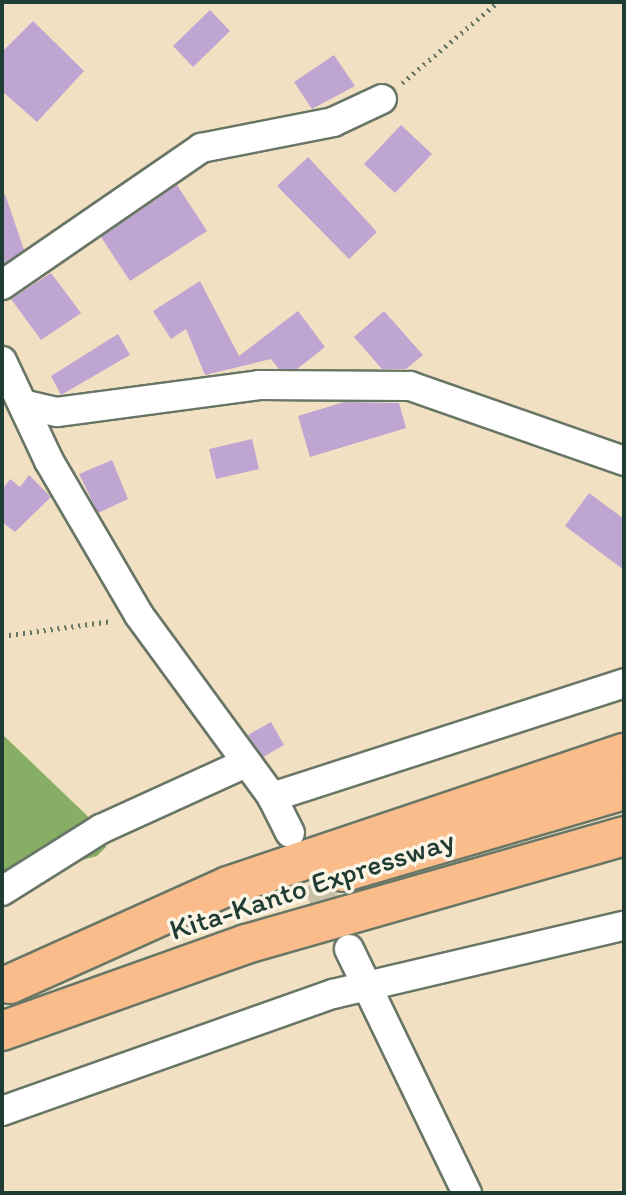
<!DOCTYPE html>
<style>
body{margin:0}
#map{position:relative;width:626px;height:1195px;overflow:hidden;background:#f1e1c2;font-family:Itim,sans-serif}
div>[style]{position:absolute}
.forest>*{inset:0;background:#87ae65}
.building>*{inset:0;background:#bfa5d2}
.street-tunnel>*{height:28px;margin-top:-14px;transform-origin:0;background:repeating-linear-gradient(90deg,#c7c0a6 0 28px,transparent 0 42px)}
.path>*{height:4.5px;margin-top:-2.25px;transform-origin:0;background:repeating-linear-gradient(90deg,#687666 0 2px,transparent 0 7px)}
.roads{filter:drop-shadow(2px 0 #687666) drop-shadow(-2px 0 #687666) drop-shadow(0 2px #687666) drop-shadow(0 -2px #687666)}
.street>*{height:28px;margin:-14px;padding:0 14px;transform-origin:14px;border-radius:14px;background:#fff}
.highway>*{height:38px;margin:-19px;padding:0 19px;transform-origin:19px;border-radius:19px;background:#f9bc8a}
span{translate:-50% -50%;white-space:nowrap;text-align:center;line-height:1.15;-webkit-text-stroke:7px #fcf5e5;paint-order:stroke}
.street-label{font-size:30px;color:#1f3d34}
.frame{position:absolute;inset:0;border:4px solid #1f3d34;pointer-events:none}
</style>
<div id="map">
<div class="forest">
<i style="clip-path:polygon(2px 734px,102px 830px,106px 847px,97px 856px,2px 881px)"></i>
</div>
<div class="building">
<i style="clip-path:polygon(210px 10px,230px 31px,193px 67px,173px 46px)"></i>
<i style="clip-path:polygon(33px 21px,84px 71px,37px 122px,2px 91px,2px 52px)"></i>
<i style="clip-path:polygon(334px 55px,355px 86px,312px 109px,294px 82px)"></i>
<i style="clip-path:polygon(401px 125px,432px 154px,395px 193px,364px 164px)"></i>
<i style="clip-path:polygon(308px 157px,377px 232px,349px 259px,277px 186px)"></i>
<i style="clip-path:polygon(177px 185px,207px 231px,130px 281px,101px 237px)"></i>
<i style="clip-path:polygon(5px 194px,24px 250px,2px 265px,2px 195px)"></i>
<i style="clip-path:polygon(51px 273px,81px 313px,41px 340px,11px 299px)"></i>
<i style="clip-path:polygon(200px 281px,239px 356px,298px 311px,325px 347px,297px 369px,279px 369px,271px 359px,205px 375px,186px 329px,171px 339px,153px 311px)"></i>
<i style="clip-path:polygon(384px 311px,423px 355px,406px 369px,382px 369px,354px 337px)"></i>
<i style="clip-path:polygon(118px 334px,130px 355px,61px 395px,51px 376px)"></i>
<i style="clip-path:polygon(344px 402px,399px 403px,406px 428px,310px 457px,298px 416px)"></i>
<i style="clip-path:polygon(252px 439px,259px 469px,216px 479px,209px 449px)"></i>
<i style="clip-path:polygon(112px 460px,128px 499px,98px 513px,79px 474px)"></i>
<i style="clip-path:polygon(29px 475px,51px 497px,15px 532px,2px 522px,2px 490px,10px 479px,20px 487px)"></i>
<i style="clip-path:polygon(589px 493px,624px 519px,624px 570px,565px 526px)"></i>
<i style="clip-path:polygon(271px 722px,284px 745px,263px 757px,248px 735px)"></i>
</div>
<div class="street-tunnel">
<i style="left:296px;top:845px;width:100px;rotate:62.7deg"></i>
</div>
<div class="path">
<i style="left:402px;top:83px;width:126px;rotate:-40.2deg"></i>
<i style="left:2px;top:636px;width:111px;rotate:-7.8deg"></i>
</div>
<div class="roads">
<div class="street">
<i style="left:2px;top:285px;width:242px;rotate:-34.5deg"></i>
<i style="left:201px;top:148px;width:135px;rotate:-11.1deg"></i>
<i style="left:333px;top:122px;width:54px;rotate:-25.1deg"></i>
<i style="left:2px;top:361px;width:110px;rotate:64.8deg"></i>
<i style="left:49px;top:461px;width:178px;rotate:59.7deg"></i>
<i style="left:139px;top:615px;width:225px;rotate:53.8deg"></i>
<i style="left:272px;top:797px;width:40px;rotate:63.4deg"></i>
<i style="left:26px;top:405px;width:32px;rotate:13deg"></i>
<i style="left:57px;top:412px;width:204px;rotate:-7.6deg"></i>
<i style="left:259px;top:385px;width:151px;rotate:0.4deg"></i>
<i style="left:410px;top:386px;width:227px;rotate:19.3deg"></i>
<i style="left:272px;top:797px;width:370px;rotate:-17.9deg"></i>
<i style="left:2px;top:891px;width:117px;rotate:-32.1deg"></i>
<i style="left:101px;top:829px;width:159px;rotate:-24.5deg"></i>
<i style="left:349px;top:949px;width:271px;rotate:64.2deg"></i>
<i style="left:2px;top:1111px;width:351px;rotate:-19.5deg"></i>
<i style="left:333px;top:994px;width:299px;rotate:-13.2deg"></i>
</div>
<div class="highway">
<i style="left:344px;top:872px;width:292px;rotate:-16.3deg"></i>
<i style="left:10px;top:984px;width:239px;rotate:-24.2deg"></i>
<i style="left:228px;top:886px;width:418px;rotate:-18.6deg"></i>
<i style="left:2px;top:1031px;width:259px;rotate:-19.6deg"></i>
<i style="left:246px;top:944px;width:393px;rotate:-15.9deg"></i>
</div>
</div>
<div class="street-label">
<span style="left:312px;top:885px;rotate:-18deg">Kita-Kanto Expressway</span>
</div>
<div class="frame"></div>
</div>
